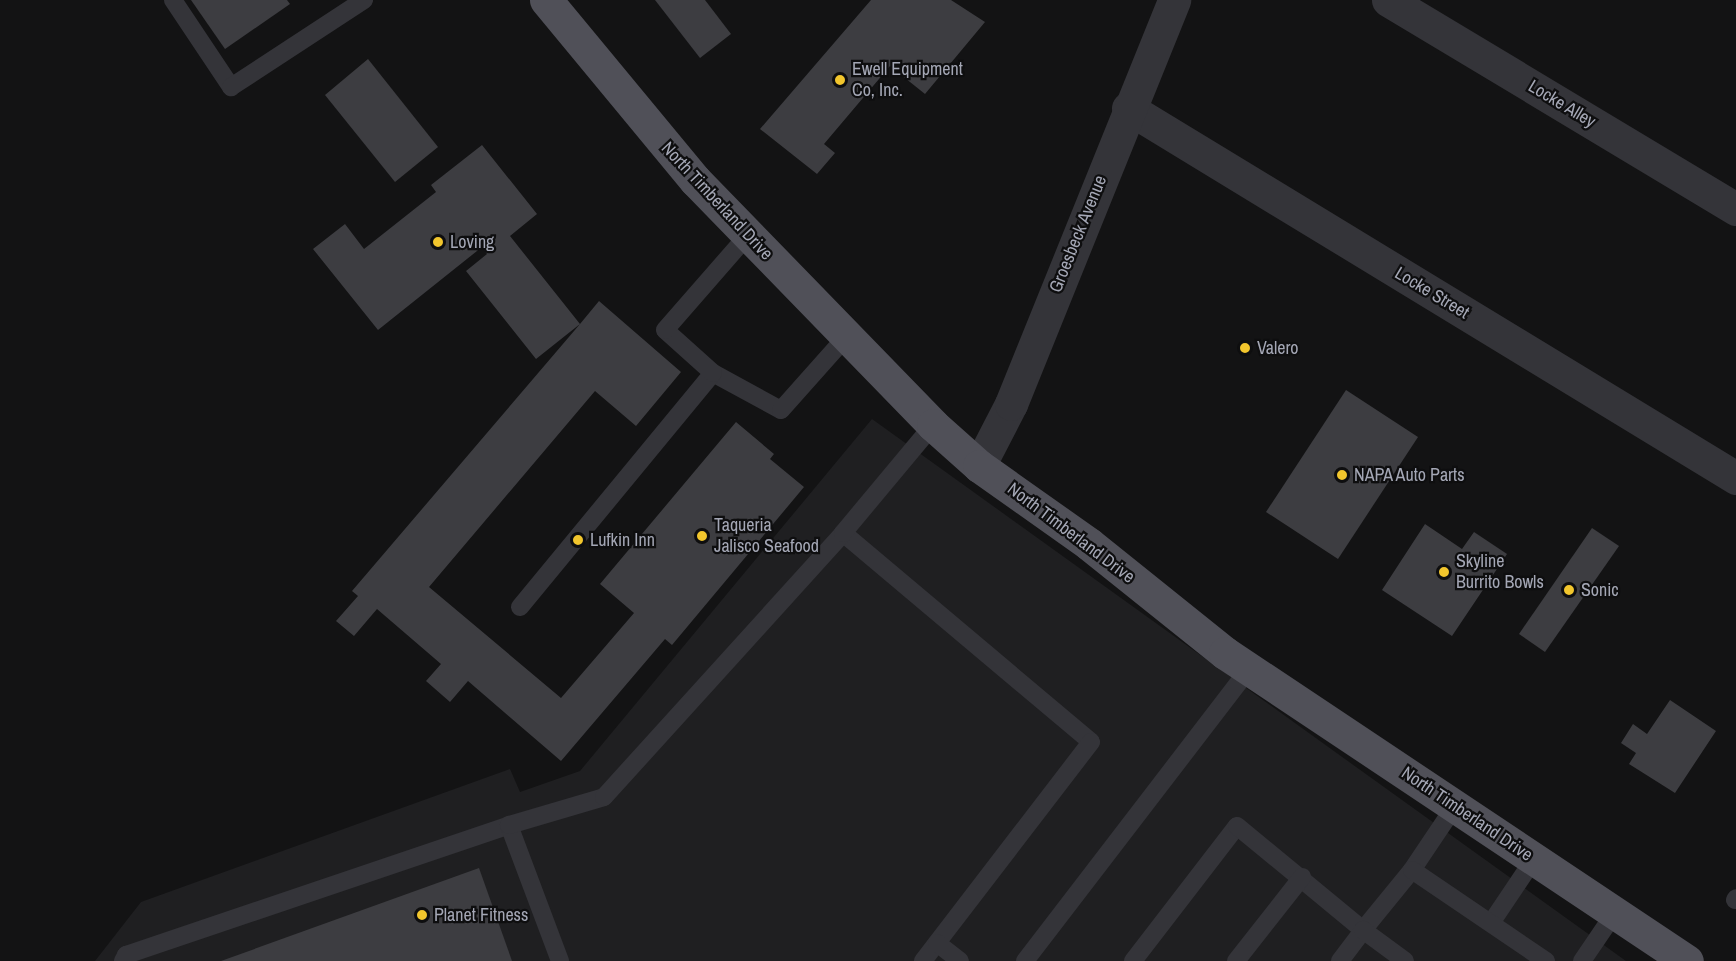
<!DOCTYPE html>
<style>
body{margin:0}
#map{position:relative;width:1736px;height:961px;overflow:hidden;background:#131314;font-family:"Archivo Narrow",sans-serif}
div>[style]{position:absolute}
.built>*{inset:0;background:#1f1f21}
.building>*{inset:0;background:#3d3d41}
.service>*{height:18px;margin:-9px;padding:0 9px;transform-origin:9px;border-radius:9px;background:#343439}
.minor>*{height:33px;margin:-16.5px;padding:0 16.5px;transform-origin:16.5px;border-radius:16.5px;background:#343439}
.primary>*{height:33px;margin:-16.5px;padding:0 16.5px;transform-origin:16.5px;border-radius:16.5px;background:#505058}
.dots>*{width:16px;height:16px;translate:-50% -50%;box-sizing:border-box;border:3px solid #0e0e0f;border-radius:50%}
span{translate:-50% -50%;white-space:nowrap;text-align:center;line-height:1.15;-webkit-text-stroke:4.5px #0e0e0f;paint-order:stroke}
.poi-label{font-size:18px;color:#a4a7b5}
.left{translate:0 -50%;text-align:left}
.street-label{font-size:18px;color:#a4a7b5}
</style>
<div id="map">
<div class="built">
<i style="clip-path:polygon(872px 419px,1626px 961px,95px 961px,141px 902px,510px 769px,520px 792px,580px 771px)"></i>
</div>
<div class="building">
<i style="clip-path:polygon(191px 0,287px 0,290px 4px,225px 49px)"></i>
<i style="clip-path:polygon(655px 0,705px 0,731px 34px,700px 58px)"></i>
<i style="clip-path:polygon(871px 0,951px 0,985px 22px,925px 94px,890px 66px,824px 144px,835px 153px,817px 174px,760px 129px)"></i>
<i style="clip-path:polygon(368px 59px,438px 147px,395px 182px,325px 95px)"></i>
<i style="clip-path:polygon(482px 145px,537px 214px,510px 236px,580px 324px,599px 301px,681px 372px,636px 426px,595px 391px,429px 587px,561px 698px,634px 613px,600px 584px,736px 422px,774px 454px,770px 459px,804px 487px,672px 645px,665px 639px,561px 761px,468px 681px,450px 702px,426px 681px,441px 664px,377px 609px,354px 636px,336px 621px,358px 596px,352px 591px,580px 324px,536px 359px,466px 271px,487px 254px,482px 247px,378px 330px,313px 249px,345px 224px,364px 249px,436px 192px,431px 185px)"></i>
<i style="clip-path:polygon(1346px 390px,1418px 437px,1338px 559px,1266px 512px)"></i>
<i style="clip-path:polygon(1425px 524px,1462px 549px,1474px 532px,1507px 554px,1452px 636px,1382px 590px)"></i>
<i style="clip-path:polygon(1592px 528px,1619px 546px,1545px 652px,1519px 634px)"></i>
<i style="clip-path:polygon(1670px 700px,1716px 731px,1675px 793px,1629px 764px,1636px 753px,1621px 743px,1633px 724px,1647px 734px)"></i>
<i style="clip-path:polygon(479px 868px,512px 961px,221px 961px)"></i>
</div>
<div class="service">
<i style="left:173px;top:0;width:105px;rotate:56.3deg"></i>
<i style="left:231px;top:87px;width:159px;rotate:-33.2deg"></i>
<i style="left:713px;top:373px;width:77px;rotate:28.6deg"></i>
<i style="left:781px;top:410px;width:99px;rotate:-48.3deg"></i>
<i style="left:843px;top:533px;width:324px;rotate:40.1deg"></i>
<i style="left:1091px;top:742px;width:276px;rotate:127.5deg"></i>
<i style="left:520px;top:607px;width:303px;rotate:-50.5deg"></i>
<i style="left:713px;top:373px;width:64px;rotate:-138.1deg"></i>
<i style="left:665px;top:330px;width:125px;rotate:-48.9deg"></i>
<i style="left:1412px;top:870px;width:77px;rotate:-56.1deg"></i>
<i style="left:1735px;top:900px;width:2px;rotate:-63deg"></i>
<i style="left:1491px;top:923px;width:77px;rotate:-56.1deg"></i>
<i style="left:937px;top:943px;width:29px;rotate:38deg"></i>
<i style="left:123px;top:961px;width:7px;rotate:-63deg"></i>
<i style="left:126px;top:955px;width:404px;rotate:-18.7deg"></i>
<i style="left:560px;top:961px;width:145px;rotate:-110.6deg"></i>
<i style="left:509px;top:825px;width:99px;rotate:-16.4deg"></i>
<i style="left:604px;top:797px;width:356px;rotate:-47.8deg"></i>
<i style="left:843px;top:533px;width:141px;rotate:-50.2deg"></i>
<i style="left:1025px;top:961px;width:368px;rotate:-52.5deg"></i>
<i style="left:1133px;top:961px;width:170px;rotate:-52.4deg"></i>
<i style="left:1237px;top:826px;width:163px;rotate:39.5deg"></i>
<i style="left:1363px;top:930px;width:77px;rotate:-50.8deg"></i>
<i style="left:1412px;top:870px;width:162px;rotate:34.2deg"></i>
<i style="left:1236px;top:961px;width:107px;rotate:-51.8deg"></i>
<i style="left:1340px;top:961px;width:39px;rotate:-53deg"></i>
<i style="left:1363px;top:930px;width:52px;rotate:36.4deg"></i>
<i style="left:1582px;top:961px;width:57px;rotate:-55.8deg"></i>
</div>
<div class="minor">
<i style="left:1388px;top:0;width:406px;rotate:31deg"></i>
<i style="left:1128px;top:108px;width:712px;rotate:31.32deg"></i>
<i style="left:979px;top:466px;width:70px;rotate:-62.7deg"></i>
<i style="left:1011px;top:404px;width:436px;rotate:-68deg"></i>
</div>
<div class="primary">
<i style="left:546px;top:0;width:234px;rotate:50.4deg"></i>
<i style="left:695px;top:180px;width:342px;rotate:45.8deg"></i>
<i style="left:933px;top:425px;width:62px;rotate:41.7deg"></i>
<i style="left:979px;top:466px;width:135px;rotate:35.3deg"></i>
<i style="left:1089px;top:544px;width:174px;rotate:38.7deg"></i>
<i style="left:1225px;top:653px;width:555px;rotate:33.69deg"></i>
</div>
<div class="dots">
<i style="left:840px;top:80px;background:#f2c62d"></i>
<i style="left:438px;top:242px;background:#f2c62d"></i>
<i style="left:1245px;top:348px;background:#f2c62d"></i>
<i style="left:1342px;top:475px;background:#f2c62d"></i>
<i style="left:702px;top:536px;background:#f2c62d"></i>
<i style="left:578px;top:540px;background:#f2c62d"></i>
<i style="left:1444px;top:572px;background:#f2c62d"></i>
<i style="left:1569px;top:590px;background:#f2c62d"></i>
<i style="left:422px;top:915px;background:#f2c62d"></i>
</div>
<div class="poi-label">
<span class="left" style="left:852px;top:80px">Ewell Equipment<br>Co, Inc.</span>
<span class="left" style="left:450px;top:242px">Loving</span>
<span class="left" style="left:1257px;top:348px">Valero</span>
<span class="left" style="left:1354px;top:475px">NAPA Auto Parts</span>
<span class="left" style="left:714px;top:536px">Taqueria<br>Jalisco Seafood</span>
<span class="left" style="left:590px;top:540px">Lufkin Inn</span>
<span class="left" style="left:1456px;top:572px">Skyline<br>Burrito Bowls</span>
<span class="left" style="left:1581px;top:590px">Sonic</span>
<span class="left" style="left:434px;top:915px">Planet Fitness</span>
</div>
<div class="street-label">
<span style="left:1562px;top:104px;rotate:31deg">Locke Alley</span>
<span style="left:717px;top:201px;rotate:47deg">North Timberland Drive</span>
<span style="left:1078px;top:234px;rotate:-68deg">Groesbeck Avenue</span>
<span style="left:1432px;top:293px;rotate:31deg">Locke Street</span>
<span style="left:1071px;top:533px;rotate:37deg">North Timberland Drive</span>
<span style="left:1467px;top:814px;rotate:34deg">North Timberland Drive</span>
</div>
</div>
